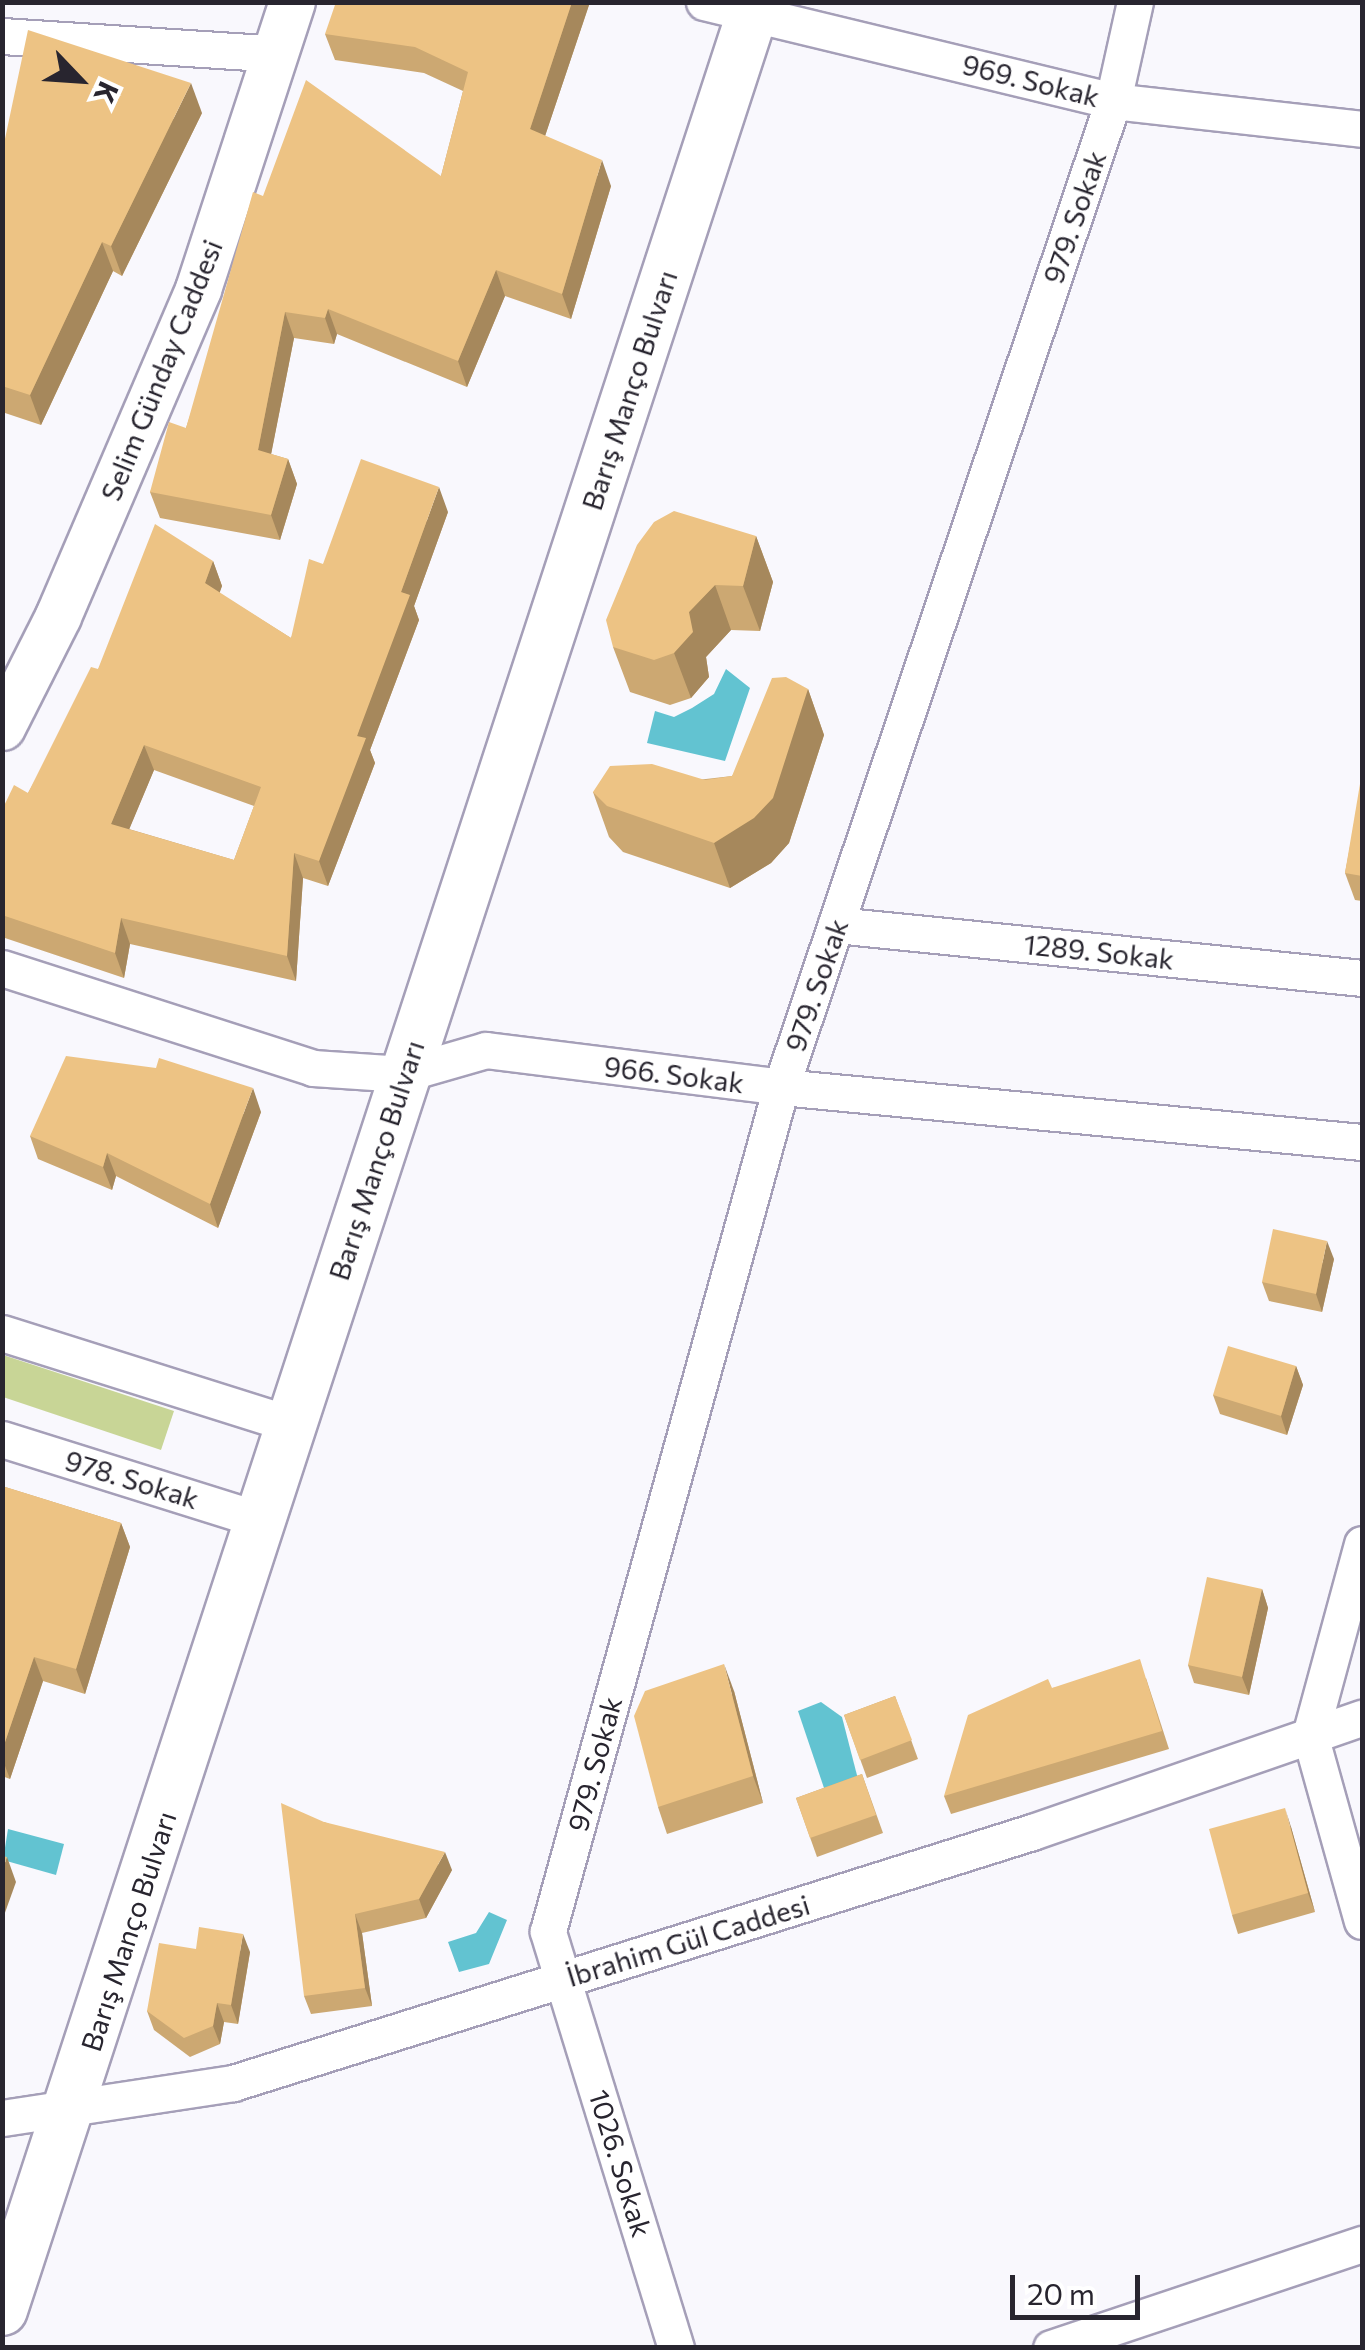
<!DOCTYPE html>
<meta charset="utf-8">
<style>
body{margin:0}
#map{position:relative;width:1365px;height:2350px;overflow:hidden;background:#f9f8fd;font-family:Commissioner,sans-serif}
div>[style]{position:absolute}
.green>*{inset:0;background:#c8d596}
.water>*{inset:0;background:#62c3d1}
.roads{filter:drop-shadow(2px 0 #a59fb8) drop-shadow(-2px 0 #a59fb8) drop-shadow(0 2px #a59fb8) drop-shadow(0 -2px #a59fb8)}
.minor>*{height:35px;margin:-17.5px;padding:0 17.5px;transform-origin:17.5px;border-radius:17.5px;background:#fff}
.tertiary>*{height:45px;margin:-22.5px;padding:0 22.5px;transform-origin:22.5px;border-radius:22.5px;background:#fff}
.secondary>*{height:50px;margin:-25px;padding:0 25px;transform-origin:25px;border-radius:25px;background:#fff}
.wall>*{inset:0;background:#cca872}
.shaded-wall>*{inset:0;background:#a6885c}
.building>*{inset:0;background:#edc384}
span{translate:-50% -50%;white-space:nowrap;text-align:center;line-height:1.15;-webkit-text-stroke:8px #fff;paint-order:stroke}
.street-label{font-size:28px;color:#28252f}
.frame{position:absolute;inset:0;border:5px solid #28252f;pointer-events:none}
.north{position:absolute;left:30px;top:30px;width:100px;height:100px;-webkit-text-stroke:8px #fff;paint-order:stroke;rotate:115deg;font-size:28px;font-weight:700;line-height:40px;text-align:center;color:#28252f}
.north::after{content:'';display:block;margin:auto;width:35px;height:45px;background:#28252f;clip-path:polygon(50% 0,100% 100%,50% 72%,0 100%)}
.scale{position:absolute;left:1010px;top:2275px;width:130px;height:45px;box-sizing:border-box;border:5px solid #28252f;border-top:0;padding-left:12px;font-size:30px;line-height:35px;white-space:nowrap;color:#28252f;-webkit-text-stroke:8px #fff;paint-order:stroke}
</style>
<div id="map">
<div class="green">
<i style="clip-path:polygon(3px 1355px,174px 1411px,161px 1450px,3px 1397px)"></i>
</div>
<div class="water">
<i style="clip-path:polygon(726px 669px,750px 688px,725px 761px,647px 743px,655px 711px,674px 717px,692px 708px,714px 694px)"></i>
<i style="clip-path:polygon(821px 1702px,842px 1717px,859px 1783px,825px 1791px,798px 1711px)"></i>
<i style="clip-path:polygon(8px 1829px,64px 1844px,56px 1875px,3px 1860px)"></i>
<i style="clip-path:polygon(489px 1912px,507px 1920px,489px 1964px,459px 1972px,448px 1942px,476px 1933px)"></i>
</div>
<div class="roads">
<div class="minor">
<i style="left:704px;top:2px;width:421px;rotate:13.6deg"></i>
<i style="left:1113px;top:101px;width:251px;rotate:6.4deg"></i>
<i style="left:2px;top:36px;width:276px;rotate:3.7deg"></i>
<i style="left:836px;top:925px;width:529px;rotate:5.75deg"></i>
<i style="left:2px;top:968px;width:327px;rotate:17.8deg"></i>
<i style="left:313px;top:1068px;width:90px;rotate:3.8deg"></i>
<i style="left:403px;top:1074px;width:86px;rotate:-16.1deg"></i>
<i style="left:486px;top:1050px;width:297px;rotate:7.1deg"></i>
<i style="left:781px;top:1087px;width:584px;rotate:5.41deg"></i>
<i style="left:2px;top:1333px;width:305px;rotate:17.5deg"></i>
<i style="left:2px;top:1439px;width:271px;rotate:17.4deg"></i>
<i style="left:1362px;top:1544px;width:198px;rotate:105.2deg"></i>
<i style="left:1310px;top:1735px;width:193px;rotate:74.4deg"></i>
<i style="left:2px;top:2118px;width:234px;rotate:-8.6deg"></i>
<i style="left:233px;top:2083px;width:837px;rotate:-17.44deg"></i>
<i style="left:1032px;top:1832px;width:349px;rotate:-19.1deg"></i>
<i style="left:676px;top:2348px;width:436px;rotate:-107.1deg"></i>
<i style="left:548px;top:1931px;width:876px;rotate:-74.57deg"></i>
<i style="left:781px;top:1087px;width:1040px;rotate:-71.39deg"></i>
<i style="left:1113px;top:101px;width:101px;rotate:-77.5deg"></i>
<i style="left:1051px;top:2348px;width:328px;rotate:-18.5deg"></i>
</div>
<div class="tertiary">
<i style="left:2px;top:727px;width:124px;rotate:-63.2deg"></i>
<i style="left:58px;top:616px;width:356px;rotate:-66.8deg"></i>
<i style="left:198px;top:289px;width:302px;rotate:-71.9deg"></i>
</div>
<div class="secondary">
<i style="left:2px;top:2310px;width:2428px;rotate:-71.91deg"></i>
</div>
</div>
<div class="wall">
<i style="clip-path:polygon(590px 2px,545px 136px,611px 186px,571px 319px,505px 296px,467px 387px,337px 334px,334px 344px,294px 338px,271px 454px,288px 459px,297px 484px,280px 540px,160px 518px,150px 492px,186px 428px,263px 196px,441px 176px,463px 91px,424px 73px,335px 60px,325px 34px)"></i>
<i style="clip-path:polygon(202px 113px,122px 276px,113px 271px,41px 425px,2px 412px,2px 153px)"></i>
<i style="clip-path:polygon(evenodd,448px 512px,414px 606px,419px 620px,370px 750px,375px 763px,328px 886px,303px 878px,296px 981px,130px 944px,124px 978px,2px 937px,2px 810px,28px 793px,98px 669px,213px 561px,222px 586px,219px 593px,291px 638px,323px 564px,448px 512px,154px 770px,254px 806px,234px 860px,129px 829px,154px 770px)"></i>
<i style="clip-path:polygon(756px 536px,773px 582px,760px 631px,731px 630px,706px 657px,709px 677px,691px 698px,670px 705px,630px 692px,613px 647px)"></i>
<i style="clip-path:polygon(808px 689px,824px 735px,789px 843px,771px 863px,730px 888px,623px 852px,609px 837px,593px 792px,732px 776px)"></i>
<i style="clip-path:polygon(1362px 784px,1362px 901px,1355px 900px,1345px 873px)"></i>
<i style="clip-path:polygon(261px 1112px,218px 1228px,116px 1176px,112px 1190px,38px 1159px,30px 1136px)"></i>
<i style="clip-path:polygon(1334px 1259px,1322px 1312px,1269px 1301px,1262px 1282px)"></i>
<i style="clip-path:polygon(1296px 1366px,1303px 1385px,1287px 1435px,1220px 1414px,1213px 1395px)"></i>
<i style="clip-path:polygon(2px 1486px,121px 1523px,130px 1547px,85px 1694px,43px 1681px,10px 1779px,2px 1776px)"></i>
<i style="clip-path:polygon(1262px 1589px,1268px 1608px,1249px 1695px,1194px 1683px,1188px 1665px)"></i>
<i style="clip-path:polygon(1146px 1678px,1169px 1749px,951px 1814px,944px 1796px,1052px 1688px)"></i>
<i style="clip-path:polygon(734px 1691px,763px 1803px,667px 1834px,658px 1807px)"></i>
<i style="clip-path:polygon(895px 1696px,918px 1759px,867px 1778px,844px 1715px)"></i>
<i style="clip-path:polygon(862px 1774px,883px 1833px,817px 1857px,796px 1798px)"></i>
<i style="clip-path:polygon(324px 1822px,452px 1870px,426px 1918px,362px 1933px,372px 2006px,311px 2014px,304px 1996px)"></i>
<i style="clip-path:polygon(1291px 1827px,1315px 1912px,1238px 1934px,1232px 1915px)"></i>
<i style="clip-path:polygon(196px 1949px,250px 1952px,238px 2024px,224px 2022px,220px 2044px,190px 2057px,154px 2030px,147px 2011px)"></i>
</div>
<div class="shaded-wall">
<i style="clip-path:polygon(572px 2px,590px 2px,539px 154px,530px 129px)"></i>
<i style="clip-path:polygon(191px 83px,202px 113px,122px 276px,111px 246px)"></i>
<i style="clip-path:polygon(602px 160px,611px 186px,571px 319px,562px 294px)"></i>
<i style="clip-path:polygon(102px 242px,113px 271px,41px 425px,30px 395px)"></i>
<i style="clip-path:polygon(496px 270px,505px 296px,467px 387px,458px 361px)"></i>
<i style="clip-path:polygon(328px 309px,337px 334px,334px 344px,325px 318px)"></i>
<i style="clip-path:polygon(285px 312px,294px 338px,267px 475px,258px 450px)"></i>
<i style="clip-path:polygon(288px 459px,297px 484px,280px 540px,271px 515px)"></i>
<i style="clip-path:polygon(439px 487px,448px 512px,414px 606px,419px 620px,370px 750px,375px 763px,328px 886px,319px 861px,401px 592px)"></i>
<i style="clip-path:polygon(756px 536px,773px 582px,760px 631px,743px 586px)"></i>
<i style="clip-path:polygon(213px 561px,222px 586px,214px 609px,205px 583px)"></i>
<i style="clip-path:polygon(715px 585px,731px 630px,706px 657px,709px 677px,691px 698px,674px 653px,689px 612px)"></i>
<i style="clip-path:polygon(808px 689px,824px 735px,789px 843px,771px 863px,730px 888px,714px 843px)"></i>
<i style="clip-path:polygon(144px 745px,154px 770px,121px 849px,111px 824px)"></i>
<i style="clip-path:polygon(294px 853px,303px 878px,296px 981px,287px 956px)"></i>
<i style="clip-path:polygon(121px 918px,130px 944px,124px 978px,115px 953px)"></i>
<i style="clip-path:polygon(253px 1088px,261px 1112px,218px 1228px,210px 1204px)"></i>
<i style="clip-path:polygon(107px 1153px,116px 1176px,112px 1190px,103px 1167px)"></i>
<i style="clip-path:polygon(1327px 1241px,1334px 1259px,1322px 1312px,1316px 1294px)"></i>
<i style="clip-path:polygon(1296px 1366px,1303px 1385px,1287px 1435px,1281px 1416px)"></i>
<i style="clip-path:polygon(121px 1523px,130px 1547px,85px 1694px,76px 1669px)"></i>
<i style="clip-path:polygon(1262px 1589px,1268px 1608px,1249px 1695px,1242px 1677px)"></i>
<i style="clip-path:polygon(34px 1657px,43px 1681px,10px 1779px,2px 1758px,2px 1751px)"></i>
<i style="clip-path:polygon(724px 1664px,734px 1691px,763px 1803px,753px 1776px)"></i>
<i style="clip-path:polygon(1285px 1808px,1291px 1827px,1315px 1912px,1308px 1893px)"></i>
<i style="clip-path:polygon(445px 1852px,452px 1870px,426px 1918px,419px 1899px)"></i>
<i style="clip-path:polygon(7px 1857px,16px 1882px,2px 1921px,2px 1871px)"></i>
<i style="clip-path:polygon(355px 1914px,362px 1933px,372px 2006px,365px 1988px)"></i>
<i style="clip-path:polygon(243px 1934px,250px 1952px,238px 2024px,231px 2005px)"></i>
<i style="clip-path:polygon(217px 2003px,224px 2022px,220px 2044px,213px 2026px)"></i>
</div>
<div class="building">
<i style="clip-path:polygon(336px 2px,572px 2px,530px 129px,602px 160px,562px 294px,496px 270px,458px 361px,328px 309px,325px 318px,285px 312px,258px 450px,288px 459px,271px 515px,150px 492px,169px 422px,186px 428px,253px 192px,263px 196px,306px 80px,441px 176px,468px 72px,415px 47px,325px 34px)"></i>
<i style="clip-path:polygon(28px 30px,191px 83px,111px 246px,102px 242px,30px 395px,2px 386px,2px 153px)"></i>
<i style="clip-path:polygon(evenodd,361px 459px,439px 487px,401px 592px,410px 595px,357px 736px,366px 738px,319px 861px,294px 853px,287px 956px,121px 918px,115px 953px,2px 915px,2px 810px,14px 785px,28px 793px,91px 667px,98px 669px,155px 524px,213px 561px,205px 583px,291px 638px,309px 559px,323px 564px,361px 459px,144px 745px,261px 787px,234px 860px,111px 824px,144px 745px)"></i>
<i style="clip-path:polygon(674px 511px,756px 536px,743px 586px,715px 585px,689px 612px,693px 632px,674px 653px,654px 660px,613px 647px,606px 620px,637px 545px,654px 522px)"></i>
<i style="clip-path:polygon(786px 677px,808px 689px,773px 798px,754px 818px,714px 843px,607px 806px,593px 792px,610px 766px,652px 764px,705px 780px,732px 776px,772px 678px)"></i>
<i style="clip-path:polygon(1360px 784px,1362px 784px,1362px 876px,1345px 873px)"></i>
<i style="clip-path:polygon(66px 1056px,156px 1068px,159px 1058px,253px 1088px,210px 1204px,107px 1153px,103px 1167px,30px 1136px)"></i>
<i style="clip-path:polygon(1273px 1229px,1327px 1241px,1316px 1294px,1262px 1282px)"></i>
<i style="clip-path:polygon(1228px 1346px,1296px 1366px,1281px 1416px,1213px 1395px)"></i>
<i style="clip-path:polygon(2px 1486px,121px 1523px,76px 1669px,34px 1657px,2px 1751px)"></i>
<i style="clip-path:polygon(1207px 1577px,1262px 1589px,1242px 1677px,1188px 1665px)"></i>
<i style="clip-path:polygon(1140px 1659px,1162px 1731px,944px 1796px,968px 1715px,1048px 1679px,1052px 1688px)"></i>
<i style="clip-path:polygon(724px 1664px,753px 1776px,658px 1807px,634px 1716px,645px 1691px)"></i>
<i style="clip-path:polygon(895px 1696px,912px 1740px,860px 1760px,844px 1715px)"></i>
<i style="clip-path:polygon(862px 1774px,876px 1815px,810px 1838px,796px 1798px)"></i>
<i style="clip-path:polygon(281px 1803px,324px 1822px,445px 1852px,419px 1899px,355px 1914px,365px 1988px,304px 1996px)"></i>
<i style="clip-path:polygon(1285px 1808px,1308px 1893px,1232px 1915px,1209px 1829px)"></i>
<i style="clip-path:polygon(2px 1856px,7px 1857px,2px 1871px)"></i>
<i style="clip-path:polygon(199px 1927px,243px 1934px,231px 2005px,217px 2003px,213px 2026px,184px 2038px,147px 2011px,159px 1943px,196px 1949px)"></i>
</div>
<div class="street-label">
<span style="left:1031px;top:80px;rotate:14deg">969. Sokak</span>
<span style="left:1074px;top:217px;rotate:-71deg">979. Sokak</span>
<span style="left:161px;top:370px;rotate:-68deg">Selim Günday Caddesi</span>
<span style="left:629px;top:390px;rotate:-72deg">Barış Manço Bulvarı</span>
<span style="left:1099px;top:951px;rotate:6deg">1289. Sokak</span>
<span style="left:816px;top:985px;rotate:-71deg">979. Sokak</span>
<span style="left:674px;top:1074px;rotate:7deg">966. Sokak</span>
<span style="left:376px;top:1160px;rotate:-72deg">Barış Manço Bulvarı</span>
<span style="left:132px;top:1479px;rotate:17deg">978. Sokak</span>
<span style="left:594px;top:1764px;rotate:-75deg">979. Sokak</span>
<span style="left:128px;top:1931px;rotate:-72deg">Barış Manço Bulvarı</span>
<span style="left:688px;top:1940px;rotate:-17deg">İbrahim Gül Caddesi</span>
<span style="left:621px;top:2163px;rotate:73deg">1026. Sokak</span>
</div>
<div class="frame"></div>
<div class="north">K</div>
<div class="scale">20 m</div>
</div>
